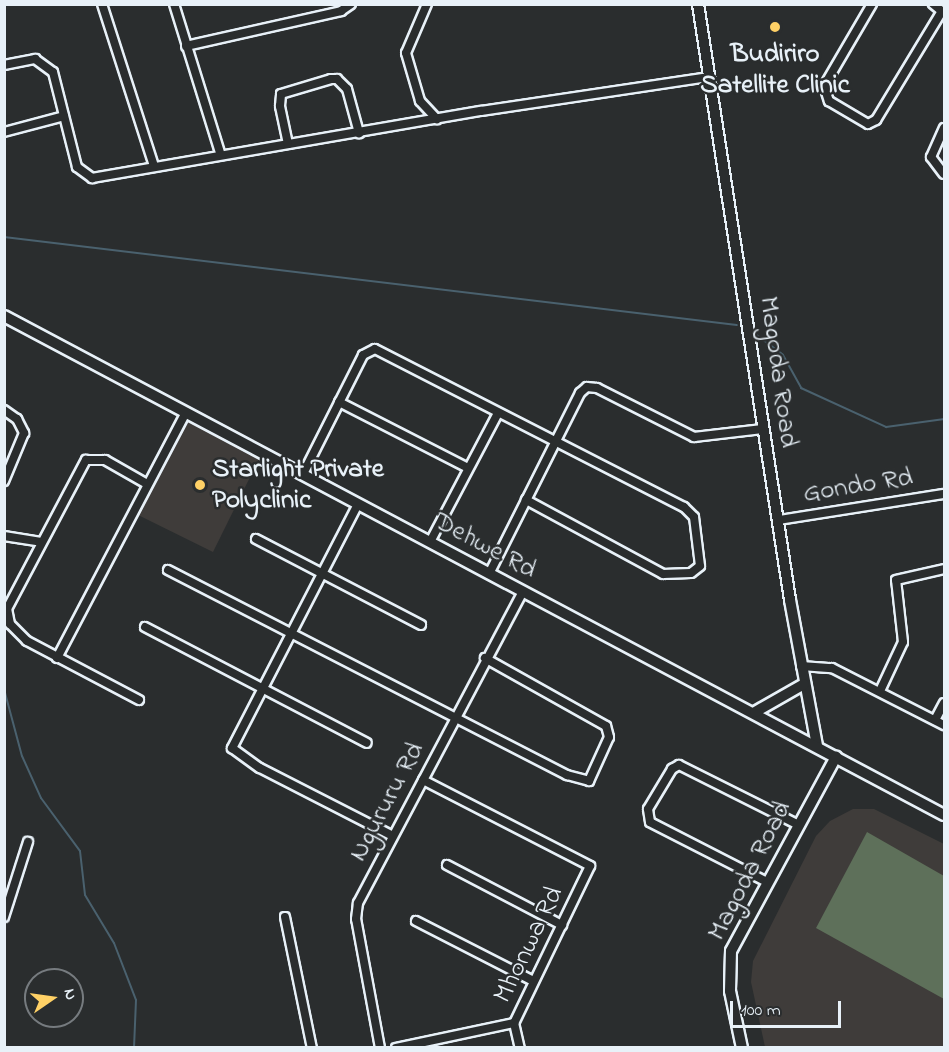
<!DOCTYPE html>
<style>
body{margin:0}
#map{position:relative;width:949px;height:1052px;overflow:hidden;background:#2a2d2e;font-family:"Indie Flower",sans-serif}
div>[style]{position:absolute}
.built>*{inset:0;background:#3f3c3a}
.green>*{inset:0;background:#5e705a}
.stream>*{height:2px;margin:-1px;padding:0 1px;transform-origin:1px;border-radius:1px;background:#4a616e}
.roads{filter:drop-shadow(2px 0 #e8f1f8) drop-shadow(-2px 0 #e8f1f8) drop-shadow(0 2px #e8f1f8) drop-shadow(0 -2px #e8f1f8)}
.minor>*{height:8px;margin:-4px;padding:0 4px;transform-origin:4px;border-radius:4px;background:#2a2d2e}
.tertiary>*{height:10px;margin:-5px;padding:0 5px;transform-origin:5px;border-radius:5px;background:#2a2d2e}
.dots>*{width:16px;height:16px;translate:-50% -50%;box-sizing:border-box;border:3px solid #2a2d2e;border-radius:50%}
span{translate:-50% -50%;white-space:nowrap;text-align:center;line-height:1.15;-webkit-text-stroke:5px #2a2d2e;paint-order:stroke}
.poi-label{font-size:27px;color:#e8f1f8;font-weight:700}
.left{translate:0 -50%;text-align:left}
.street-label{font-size:27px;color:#e8f1f8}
.frame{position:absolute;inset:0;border:6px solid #e8f1f8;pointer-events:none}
.north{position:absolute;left:24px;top:968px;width:60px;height:60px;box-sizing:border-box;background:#2a2d2e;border:2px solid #767b7f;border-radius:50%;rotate:77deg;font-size:16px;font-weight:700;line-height:24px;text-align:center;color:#e8f1f8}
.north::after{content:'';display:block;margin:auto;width:21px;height:27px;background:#ffd166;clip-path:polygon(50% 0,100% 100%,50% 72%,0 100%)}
.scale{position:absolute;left:730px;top:1001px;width:111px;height:27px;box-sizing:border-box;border:3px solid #e8f1f8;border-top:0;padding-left:8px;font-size:18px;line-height:21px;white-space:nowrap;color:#e8f1f8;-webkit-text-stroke:4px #2a2d2e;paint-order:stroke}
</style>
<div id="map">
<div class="built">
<i style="clip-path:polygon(190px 419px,261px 455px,213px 552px,136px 514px)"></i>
<i style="clip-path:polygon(853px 809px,874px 809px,944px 844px,944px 1047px,765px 1047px,751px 982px,753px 961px,816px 836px,830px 821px)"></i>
</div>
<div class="green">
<i style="clip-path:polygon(867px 832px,944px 876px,944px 999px,816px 928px)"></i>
</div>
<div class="stream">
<i style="left:4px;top:237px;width:738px;rotate:6.85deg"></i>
<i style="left:754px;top:333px;width:36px;rotate:37deg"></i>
<i style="left:783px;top:355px;width:38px;rotate:61deg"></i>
<i style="left:801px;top:388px;width:94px;rotate:24.6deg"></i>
<i style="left:886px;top:427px;width:59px;rotate:-7.9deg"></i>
<i style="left:4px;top:689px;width:69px;rotate:75deg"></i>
<i style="left:22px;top:756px;width:46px;rotate:65.7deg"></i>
<i style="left:41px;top:798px;width:66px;rotate:53.7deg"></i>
<i style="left:80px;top:851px;width:44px;rotate:83.5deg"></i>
<i style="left:85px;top:895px;width:56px;rotate:58.9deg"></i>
<i style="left:114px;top:943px;width:61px;rotate:68.9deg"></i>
<i style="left:136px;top:1000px;width:48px;rotate:92.4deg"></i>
</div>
<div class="roads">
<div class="minor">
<i style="left:102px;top:4px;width:170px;rotate:72.2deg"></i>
<i style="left:174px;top:4px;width:156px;rotate:72.8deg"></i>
<i style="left:427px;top:4px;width:53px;rotate:113.2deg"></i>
<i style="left:406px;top:53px;width:50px;rotate:73.7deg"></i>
<i style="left:420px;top:101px;width:25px;rotate:47deg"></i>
<i style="left:872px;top:4px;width:95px;rotate:120.3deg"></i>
<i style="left:824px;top:86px;width:16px;rotate:72deg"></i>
<i style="left:829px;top:101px;width:45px;rotate:30.5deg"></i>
<i style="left:868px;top:124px;width:9px;rotate:-27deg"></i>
<i style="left:876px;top:120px;width:127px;rotate:-58.8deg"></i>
<i style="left:933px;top:4px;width:14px;rotate:39deg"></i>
<i style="left:186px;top:46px;width:159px;rotate:-12.7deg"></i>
<i style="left:341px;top:11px;width:12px;rotate:-35deg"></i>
<i style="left:4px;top:65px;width:32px;rotate:-11deg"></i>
<i style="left:35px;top:59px;width:22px;rotate:36deg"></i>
<i style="left:53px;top:72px;width:98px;rotate:75.8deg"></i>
<i style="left:77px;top:167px;width:19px;rotate:36deg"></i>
<i style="left:92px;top:178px;width:395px;rotate:-9.8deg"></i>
<i style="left:481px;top:111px;width:231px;rotate:-8.5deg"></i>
<i style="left:944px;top:128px;width:32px;rotate:114deg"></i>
<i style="left:931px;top:157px;width:21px;rotate:53deg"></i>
<i style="left:4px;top:132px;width:62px;rotate:-14.9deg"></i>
<i style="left:288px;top:144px;width:39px;rotate:-102deg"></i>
<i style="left:280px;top:106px;width:12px;rotate:-85deg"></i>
<i style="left:281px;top:94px;width:52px;rotate:-16.7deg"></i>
<i style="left:331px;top:79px;width:6px"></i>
<i style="left:337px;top:79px;width:14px;rotate:45deg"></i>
<i style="left:347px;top:89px;width:46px;rotate:74.7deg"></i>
<i style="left:339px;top:402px;width:145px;rotate:27.1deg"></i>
<i style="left:4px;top:410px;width:16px;rotate:35deg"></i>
<i style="left:17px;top:419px;width:16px;rotate:63deg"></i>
<i style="left:24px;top:433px;width:52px;rotate:112.6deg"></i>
<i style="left:303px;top:474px;width:133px;rotate:-63.2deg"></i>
<i style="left:363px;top:355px;width:13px;rotate:-27deg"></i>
<i style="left:375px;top:349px;width:347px;rotate:27.1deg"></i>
<i style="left:684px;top:507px;width:14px;rotate:45deg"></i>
<i style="left:694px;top:517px;width:49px;rotate:83deg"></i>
<i style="left:700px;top:566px;width:11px;rotate:142deg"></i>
<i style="left:691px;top:573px;width:28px;rotate:178deg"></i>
<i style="left:663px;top:574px;width:156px;rotate:-151.6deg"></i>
<i style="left:358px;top:504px;width:275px;rotate:117.3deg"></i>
<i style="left:232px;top:748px;width:34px;rotate:36deg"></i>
<i style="left:260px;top:768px;width:149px;rotate:27.1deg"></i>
<i style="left:779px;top:520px;width:167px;rotate:-9deg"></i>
<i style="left:4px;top:536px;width:36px;rotate:9deg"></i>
<i style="left:256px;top:539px;width:186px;rotate:27.5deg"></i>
<i style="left:430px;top:542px;width:146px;rotate:-62.2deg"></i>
<i style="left:168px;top:570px;width:449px;rotate:27.2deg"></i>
<i style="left:567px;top:775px;width:23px;rotate:15deg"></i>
<i style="left:589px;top:781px;width:48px;rotate:-65.6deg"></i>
<i style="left:609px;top:737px;width:11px;rotate:-105deg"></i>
<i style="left:606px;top:726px;width:139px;rotate:-150.7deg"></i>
<i style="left:489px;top:574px;width:203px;rotate:-63.3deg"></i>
<i style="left:580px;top:393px;width:9px;rotate:-41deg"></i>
<i style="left:587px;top:387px;width:10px;rotate:6deg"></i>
<i style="left:597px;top:388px;width:109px;rotate:26.8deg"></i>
<i style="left:694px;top:437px;width:69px;rotate:-6.6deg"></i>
<i style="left:145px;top:627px;width:250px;rotate:27.6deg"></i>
<i style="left:57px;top:658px;width:276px;rotate:-62.3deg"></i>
<i style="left:801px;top:666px;width:31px;rotate:4deg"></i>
<i style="left:832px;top:668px;width:126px;rotate:27deg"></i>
<i style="left:880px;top:691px;width:54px;rotate:-64.9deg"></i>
<i style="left:903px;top:642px;width:62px;rotate:-96.4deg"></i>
<i style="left:896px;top:580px;width:49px;rotate:-12.9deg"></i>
<i style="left:139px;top:700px;width:127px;rotate:-152.2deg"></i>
<i style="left:27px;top:641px;width:24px;rotate:-135deg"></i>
<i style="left:10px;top:624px;width:15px;rotate:-101deg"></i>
<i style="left:7px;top:609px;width:169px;rotate:-62.1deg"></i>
<i style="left:86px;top:460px;width:19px"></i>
<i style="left:105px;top:460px;width:48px;rotate:29.7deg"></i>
<i style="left:935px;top:720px;width:19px;rotate:-62deg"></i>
<i style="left:423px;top:780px;width:188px;rotate:27.2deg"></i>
<i style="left:590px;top:866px;width:174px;rotate:115.8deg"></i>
<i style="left:514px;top:1023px;width:26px;rotate:77deg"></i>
<i style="left:447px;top:865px;width:130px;rotate:27.6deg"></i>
<i style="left:767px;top:882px;width:131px;rotate:-152.9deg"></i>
<i style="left:650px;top:822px;width:13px;rotate:-99deg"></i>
<i style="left:648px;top:809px;width:47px;rotate:-59deg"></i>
<i style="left:672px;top:769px;width:8px;rotate:-30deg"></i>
<i style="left:679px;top:765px;width:132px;rotate:26.6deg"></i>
<i style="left:4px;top:917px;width:79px;rotate:-72.3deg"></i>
<i style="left:285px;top:917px;width:134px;rotate:78.4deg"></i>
<i style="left:416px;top:921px;width:131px;rotate:27.1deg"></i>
<i style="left:380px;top:1048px;width:131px;rotate:-100.5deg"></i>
<i style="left:356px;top:919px;width:16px;rotate:-83deg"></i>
<i style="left:358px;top:903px;width:352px;rotate:-62.1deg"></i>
<i style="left:396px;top:1048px;width:121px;rotate:-12deg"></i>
</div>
<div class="tertiary">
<i style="left:698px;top:4px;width:603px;rotate:81.22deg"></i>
<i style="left:790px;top:600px;width:148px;rotate:79.5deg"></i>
<i style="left:4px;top:316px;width:1064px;rotate:27.96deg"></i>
<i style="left:755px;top:712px;width:56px;rotate:-29.7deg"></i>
<i style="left:742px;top:1048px;width:58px;rotate:-101.9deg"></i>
<i style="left:730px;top:991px;width:40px;rotate:-88.6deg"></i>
<i style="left:731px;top:951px;width:221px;rotate:-61.6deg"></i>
</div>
</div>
<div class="dots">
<i style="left:775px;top:27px;background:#ffd166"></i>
<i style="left:200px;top:485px;background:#ffd166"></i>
</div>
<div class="poi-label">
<span style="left:775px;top:70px">Budiriro<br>Satellite Clinic</span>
<span class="left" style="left:212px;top:485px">Starlight Private<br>Polyclinic</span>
</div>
<div class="street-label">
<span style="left:778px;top:372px;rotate:82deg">Magoda Road</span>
<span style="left:858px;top:486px;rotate:-9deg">Gondo Rd</span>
<span style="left:485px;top:546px;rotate:28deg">Dehwe Rd</span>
<span style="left:387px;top:802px;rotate:-62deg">Ngururu Rd</span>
<span style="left:750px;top:871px;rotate:-63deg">Magoda Road</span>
<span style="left:529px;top:945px;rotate:-64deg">Mhonwa Rd</span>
</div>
<div class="frame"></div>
<div class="north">N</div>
<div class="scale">100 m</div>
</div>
